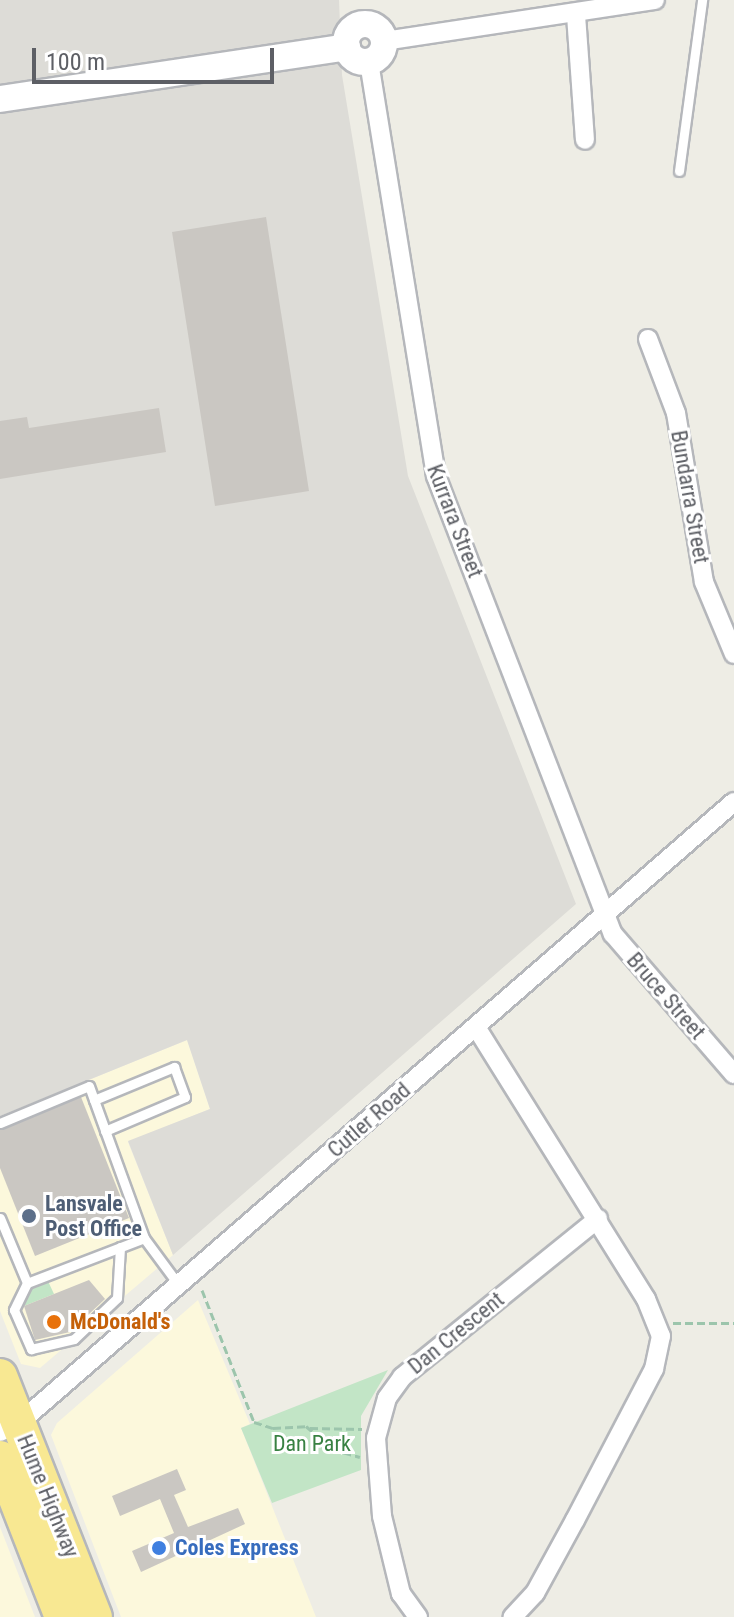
<!DOCTYPE html>
<style>
body{margin:0}
#map{position:relative;width:734px;height:1617px;overflow:hidden;background:#eeede5;font-family:"Roboto Condensed",sans-serif}
div>[style]{position:absolute}
.commercial>*{inset:0;background:#fcf8dc}
.industrial>*{inset:0;background:#dddcd7}
.green>*{inset:0;background:#c2e5c6}
.building>*{inset:0;background:#cac7c2}
.path>*{height:3px;margin-top:-1.5px;transform-origin:0;background:repeating-linear-gradient(90deg,#9cc5ac 0 8px,transparent 0 12px)}
.roads{filter:drop-shadow(2px 0 #b5b7bb) drop-shadow(-2px 0 #b5b7bb) drop-shadow(0 2px #b5b7bb) drop-shadow(0 -2px #b5b7bb)}
.lane>*{height:9px;margin:-4.5px;padding:0 4.5px;transform-origin:4.5px;border-radius:4.5px;background:#fff}
.street>*{height:18px;margin:-9px;padding:0 9px;transform-origin:9px;border-radius:9px;background:#fff}
.secondary>*{height:26px;margin:-13px;padding:0 13px;transform-origin:13px;border-radius:13px;background:#fff}
.secondary>.ring{margin:-13px;padding:0;box-sizing:content-box;background:none;border:26px solid #fff;border-radius:50%}
.highway>*{height:34px;margin:-17px;padding:0 17px;transform-origin:17px;border-radius:17px;background:#f8e892}
.dots>*{width:22px;height:22px;translate:-50% -50%;box-sizing:border-box;border:4px solid #fff;border-radius:50%}
span{translate:-50% -50%;white-space:nowrap;text-align:center;line-height:1.15;-webkit-text-stroke:6px #fff;paint-order:stroke}
.street-label{font-size:22px;color:#5d5f65}
.service-label{font-size:22px;color:#4e5e75;font-weight:700}
.left{translate:0 -50%;text-align:left}
.food-label{font-size:22px;color:#c56008;font-weight:700}
.park-label{font-size:22px;color:#388142}
.shop-label{font-size:22px;color:#366cbe;font-weight:700}
.scale{position:absolute;left:32px;top:48px;width:242px;height:36px;box-sizing:border-box;border:4px solid #5d5f65;border-top:0;padding-left:10px;font-size:24px;line-height:28px;white-space:nowrap;color:#5d5f65;-webkit-text-stroke:6px #fff;paint-order:stroke}
</style>
<div id="map">
<div class="commercial">
<i style="clip-path:polygon(187px 1040px,210px 1109px,128px 1142px,173px 1255px,40px 1368px,21px 1364px,0 1311px,0 1116px)"></i>
<i style="clip-path:polygon(198px 1300px,250px 1424px,241px 1428px,316px 1617px,121px 1617px,51px 1435px,57px 1423px)"></i>
<i style="clip-path:polygon(0 1527px,35px 1617px,0 1617px)"></i>
</div>
<div class="industrial">
<i style="clip-path:polygon(0 0,339px 0,342px 75px,408px 476px,576px 904px,173px 1255px,128px 1141px,210px 1109px,187px 1040px,0 1116px)"></i>
</div>
<div class="green">
<i style="clip-path:polygon(47px 1279px,54px 1294px,19px 1308px,24px 1289px)"></i>
<i style="clip-path:polygon(388px 1370px,361px 1416px,361px 1470px,272px 1503px,241px 1428px)"></i>
</div>
<div class="building">
<i style="clip-path:polygon(266px 217px,309px 491px,215px 506px,172px 232px)"></i>
<i style="clip-path:polygon(159px 408px,166px 452px,0 479px,0 421px,27px 417px,29px 428px)"></i>
<i style="clip-path:polygon(81px 1097px,129px 1218px,35px 1256px,0 1168px,0 1130px)"></i>
<i style="clip-path:polygon(89px 1280px,105px 1299px,70px 1332px,35px 1340px,24px 1306px)"></i>
<i style="clip-path:polygon(177px 1469px,186px 1490px,174px 1495px,188px 1527px,238px 1508px,245px 1524px,141px 1572px,132px 1551px,174px 1533px,160px 1499px,120px 1516px,112px 1496px)"></i>
</div>
<div class="path">
<i style="left:202px;top:1290px;width:142px;rotate:68.5deg"></i>
<i style="left:254px;top:1422px;width:20px;rotate:18deg"></i>
<i style="left:273px;top:1428px;width:33px;rotate:-3deg"></i>
<i style="left:306px;top:1426px;width:35px;rotate:41deg"></i>
<i style="left:332px;top:1449px;width:29px;rotate:16deg"></i>
<i style="left:673px;top:1323px;width:61px"></i>
<i style="left:310px;top:1428px;width:52px;rotate:1.1deg"></i>
</div>
<div class="roads">
<div class="lane">
<i style="left:679px;top:171px;width:173px;rotate:-82.3deg"></i>
<i style="left:94px;top:1100px;width:87px;rotate:-22.4deg"></i>
<i style="left:174px;top:1067px;width:32px;rotate:70deg"></i>
<i style="left:185px;top:1097px;width:87px;rotate:157deg"></i>
<i style="left:0;top:1123px;width:96px;rotate:-22.6deg"></i>
<i style="left:89px;top:1086px;width:162px;rotate:70.1deg"></i>
<i style="left:144px;top:1238px;width:57px;rotate:53.5deg"></i>
<i style="left:0;top:1218px;width:70px;rotate:67.4deg"></i>
<i style="left:27px;top:1283px;width:125px;rotate:-21deg"></i>
<i style="left:27px;top:1283px;width:30px;rotate:116deg"></i>
<i style="left:14px;top:1310px;width:43px;rotate:66.4deg"></i>
<i style="left:31px;top:1349px;width:44px;rotate:-13.1deg"></i>
<i style="left:74px;top:1339px;width:59px;rotate:-43.6deg"></i>
<i style="left:117px;top:1298px;width:51px;rotate:-86.6deg"></i>
</div>
<div class="street">
<i style="left:576px;top:15px;width:125px;rotate:85.9deg"></i>
<i style="left:384px;top:41px;width:274px;rotate:-8.6deg"></i>
<i style="left:369px;top:62px;width:419px;rotate:80.8deg"></i>
<i style="left:436px;top:476px;width:491px;rotate:68.9deg"></i>
<i style="left:613px;top:934px;width:185px;rotate:49.2deg"></i>
<i style="left:648px;top:339px;width:79px;rotate:69.3deg"></i>
<i style="left:676px;top:413px;width:171px;rotate:80.6deg"></i>
<i style="left:704px;top:582px;width:78px;rotate:67.4deg"></i>
<i style="left:476px;top:1027px;width:321px;rotate:58deg"></i>
<i style="left:646px;top:1299px;width:40px;rotate:68deg"></i>
<i style="left:661px;top:1336px;width:34px;rotate:102deg"></i>
<i style="left:654px;top:1369px;width:170px;rotate:117.6deg"></i>
<i style="left:575px;top:1520px;width:83px;rotate:118.7deg"></i>
<i style="left:535px;top:1593px;width:33px;rotate:133deg"></i>
<i style="left:0;top:1432px;width:21px;rotate:-25deg"></i>
<i style="left:19px;top:1423px;width:947px;rotate:-40.98deg"></i>
<i style="left:418px;top:1617px;width:29px;rotate:-126deg"></i>
<i style="left:401px;top:1594px;width:80px;rotate:-103.7deg"></i>
<i style="left:382px;top:1516px;width:78px;rotate:-94.4deg"></i>
<i style="left:376px;top:1438px;width:41px;rotate:-74.6deg"></i>
<i style="left:387px;top:1398px;width:26px;rotate:-54deg"></i>
<i style="left:402px;top:1377px;width:252px;rotate:-38.9deg"></i>
</div>
<div class="secondary">
<i class="ring" style="left:346px;top:24px;width:12px;height:12px"></i>
<i style="left:0;top:99px;width:351px;rotate:-8.5deg"></i>
</div>
<div class="highway">
<i style="left:0;top:1376px;width:259px;rotate:68.5deg"></i>
<i style="left:0;top:1458px;width:171px;rotate:68.7deg"></i>
</div>
</div>
<div class="dots">
<i style="left:29px;top:1216px;background:#5c6f8a"></i>
<i style="left:54px;top:1322px;background:#e8710a"></i>
<i style="left:159px;top:1548px;background:#3f7fe0"></i>
</div>
<div class="street-label">
<span style="left:690px;top:497px;rotate:80deg">Bundarra Street</span>
<span style="left:455px;top:521px;rotate:69deg">Kurrara Street</span>
<span style="left:666px;top:996px;rotate:49deg">Bruce Street</span>
<span style="left:369px;top:1120px;rotate:-41deg">Cutler Road</span>
<span style="left:456px;top:1333px;rotate:-39deg">Dan Crescent</span>
<span style="left:48px;top:1496px;rotate:68deg">Hume Highway</span>
</div>
<div class="service-label">
<span class="left" style="left:45px;top:1216px">Lansvale<br>Post Office</span>
</div>
<div class="food-label">
<span class="left" style="left:70px;top:1322px">McDonald's</span>
</div>
<div class="park-label">
<span style="left:312px;top:1444px">Dan Park</span>
</div>
<div class="shop-label">
<span class="left" style="left:175px;top:1548px">Coles Express</span>
</div>
<div class="scale">100 m</div>
</div>
